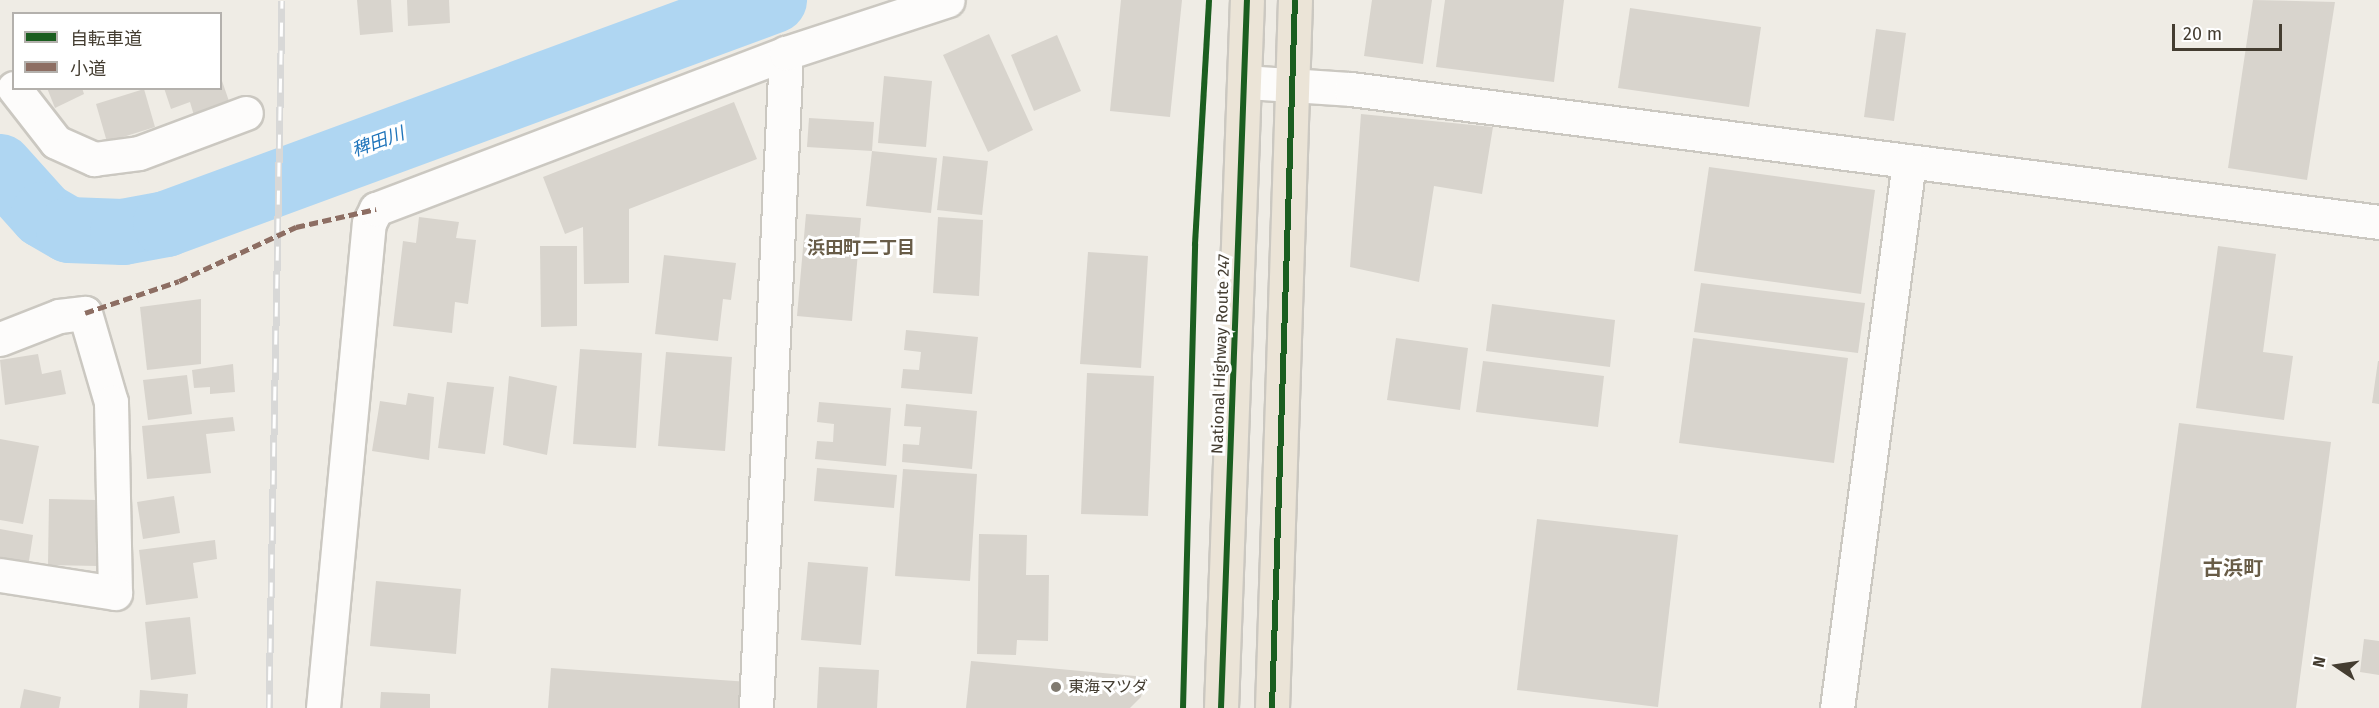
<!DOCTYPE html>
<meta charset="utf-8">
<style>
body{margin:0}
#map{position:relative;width:2379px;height:708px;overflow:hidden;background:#efece5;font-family:"Fira Sans","Noto Sans JP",sans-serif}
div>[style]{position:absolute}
.river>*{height:66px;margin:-33px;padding:0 33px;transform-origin:33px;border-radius:33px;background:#afd6f2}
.building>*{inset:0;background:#d8d4cd}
.roads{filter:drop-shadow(2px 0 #cbc8c1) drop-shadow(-2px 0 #cbc8c1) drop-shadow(0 2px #cbc8c1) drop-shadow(0 -2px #cbc8c1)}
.minor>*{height:33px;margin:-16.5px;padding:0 16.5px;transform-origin:16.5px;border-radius:16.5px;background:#fdfcfb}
.highway>*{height:33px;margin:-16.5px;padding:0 16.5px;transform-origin:16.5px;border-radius:16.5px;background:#ebe4d7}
.rail>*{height:7px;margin-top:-3.5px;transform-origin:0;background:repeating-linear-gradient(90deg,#fff 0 14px,#d8d8d7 0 28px);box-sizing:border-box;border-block:2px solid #d8d8d7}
.quiet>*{height:4.5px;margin-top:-2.25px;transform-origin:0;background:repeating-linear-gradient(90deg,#8d6e63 0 9px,transparent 0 13.5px)}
.cycleway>*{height:6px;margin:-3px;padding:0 3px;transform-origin:3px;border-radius:3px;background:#1b5e20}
.dots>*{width:16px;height:16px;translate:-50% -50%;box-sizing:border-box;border:3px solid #fff;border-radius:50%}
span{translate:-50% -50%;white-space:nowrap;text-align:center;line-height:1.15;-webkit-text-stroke:6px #fff;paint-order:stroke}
.street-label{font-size:16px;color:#443d31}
.poi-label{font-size:16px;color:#443d31}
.left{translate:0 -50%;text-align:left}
.water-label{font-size:18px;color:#2075bb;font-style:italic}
.neighbourhood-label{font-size:18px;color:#685c47;font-weight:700}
.quarter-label{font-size:20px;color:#685c47;font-weight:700}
.legend{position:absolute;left:12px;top:12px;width:210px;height:78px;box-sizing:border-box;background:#fff;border:2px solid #b4b1ad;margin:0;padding:8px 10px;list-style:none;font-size:18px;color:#443d31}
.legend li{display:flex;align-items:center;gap:12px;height:30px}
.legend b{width:30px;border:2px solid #b4b1ad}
.north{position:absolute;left:2307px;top:636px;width:60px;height:60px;-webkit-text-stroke:4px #fff;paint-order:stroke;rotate:283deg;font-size:16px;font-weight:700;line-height:24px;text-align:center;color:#443d31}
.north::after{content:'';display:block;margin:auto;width:21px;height:27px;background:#443d31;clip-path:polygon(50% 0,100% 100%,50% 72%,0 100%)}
.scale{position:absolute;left:2172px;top:24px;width:110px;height:27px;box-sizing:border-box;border:3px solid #443d31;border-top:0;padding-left:8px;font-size:18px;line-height:21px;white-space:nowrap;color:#443d31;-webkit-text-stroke:4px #fff;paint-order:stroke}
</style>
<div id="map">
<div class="river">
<i style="left:0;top:167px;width:64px;rotate:48.1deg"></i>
<i style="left:43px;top:215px;width:30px;rotate:30deg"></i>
<i style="left:69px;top:230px;width:54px;rotate:2.1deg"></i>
<i style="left:123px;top:232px;width:44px;rotate:-10.5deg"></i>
<i style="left:166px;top:224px;width:648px;rotate:-20.22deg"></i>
</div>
<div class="building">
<i style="clip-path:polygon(357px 0,391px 0,393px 32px,360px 35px)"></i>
<i style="clip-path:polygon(407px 0,449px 0,450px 23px,408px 26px)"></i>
<i style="clip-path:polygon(1121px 0,1182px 0,1170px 117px,1110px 111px)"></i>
<i style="clip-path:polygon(1372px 0,1432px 0,1423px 64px,1364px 56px)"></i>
<i style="clip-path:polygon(1445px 0,1564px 0,1554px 82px,1436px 67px)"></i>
<i style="clip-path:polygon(2253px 0,2335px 2px,2307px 180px,2228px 168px)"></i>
<i style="clip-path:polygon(1630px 8px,1761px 27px,1749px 107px,1618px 88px)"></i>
<i style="clip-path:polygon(1876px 29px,1906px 33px,1894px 121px,1864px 117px)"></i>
<i style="clip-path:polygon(989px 34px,1033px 130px,988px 152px,943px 55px)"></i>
<i style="clip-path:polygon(1057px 35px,1081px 91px,1034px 111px,1011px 55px)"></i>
<i style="clip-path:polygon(884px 76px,932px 81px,926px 147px,878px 143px)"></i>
<i style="clip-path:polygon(221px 78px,231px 107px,195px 119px,190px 102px,171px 109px,164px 88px,220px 88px)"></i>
<i style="clip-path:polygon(47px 88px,82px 88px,84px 94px,55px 108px)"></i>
<i style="clip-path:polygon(144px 89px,155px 127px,107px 142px,96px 104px)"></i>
<i style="clip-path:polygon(734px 102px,757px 159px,629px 209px,629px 283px,584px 284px,583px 227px,565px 234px,543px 177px)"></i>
<i style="clip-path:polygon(1361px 114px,1493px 127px,1482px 194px,1434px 186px,1419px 282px,1350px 267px)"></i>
<i style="clip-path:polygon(809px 118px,874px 122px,872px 151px,807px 147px)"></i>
<i style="clip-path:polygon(872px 151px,937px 158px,931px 213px,866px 206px)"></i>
<i style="clip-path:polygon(943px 156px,988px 161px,982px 215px,937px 210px)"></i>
<i style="clip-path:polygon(1709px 167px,1875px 190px,1861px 294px,1694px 271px)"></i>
<i style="clip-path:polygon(806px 214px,861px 218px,852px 321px,797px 316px)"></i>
<i style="clip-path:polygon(419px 217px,459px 222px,456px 238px,476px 240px,468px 304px,455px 302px,452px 333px,393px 326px,403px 241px,416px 243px)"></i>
<i style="clip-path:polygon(938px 217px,983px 220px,979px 296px,933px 293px)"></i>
<i style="clip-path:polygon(540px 246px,577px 246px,577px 326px,541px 327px)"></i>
<i style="clip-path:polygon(2218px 246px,2276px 254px,2263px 352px,2293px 356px,2284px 420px,2196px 408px)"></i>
<i style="clip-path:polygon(1088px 252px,1148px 256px,1141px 368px,1080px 364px)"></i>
<i style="clip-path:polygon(664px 255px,736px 263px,731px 300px,723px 299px,718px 341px,655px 334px)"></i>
<i style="clip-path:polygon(1701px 283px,1865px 303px,1858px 353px,1694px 332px)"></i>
<i style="clip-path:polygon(201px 299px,201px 364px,147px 370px,140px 307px)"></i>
<i style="clip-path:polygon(1492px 304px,1615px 320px,1610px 367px,1486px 351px)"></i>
<i style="clip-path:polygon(906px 330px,978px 337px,972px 394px,901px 388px,903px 369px,919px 370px,921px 352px,904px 350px)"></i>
<i style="clip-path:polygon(1396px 338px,1468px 348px,1460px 410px,1387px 400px)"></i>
<i style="clip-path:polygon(1693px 338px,1848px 358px,1834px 463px,1679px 443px)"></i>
<i style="clip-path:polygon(580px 349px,642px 353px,636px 448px,573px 444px)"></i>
<i style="clip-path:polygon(666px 352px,732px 357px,725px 451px,658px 446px)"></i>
<i style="clip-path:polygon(38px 354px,42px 374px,61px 370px,66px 394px,5px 405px,0 360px)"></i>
<i style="clip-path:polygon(1483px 361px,1604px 376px,1598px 427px,1476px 412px)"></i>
<i style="clip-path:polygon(2378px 361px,2379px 361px,2379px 404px,2372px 403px)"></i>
<i style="clip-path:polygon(233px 364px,235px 392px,210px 394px,210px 387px,194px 388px,192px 370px)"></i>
<i style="clip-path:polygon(1087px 373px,1154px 376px,1148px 516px,1081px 514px)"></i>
<i style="clip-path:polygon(187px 375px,192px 414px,148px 420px,143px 380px)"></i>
<i style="clip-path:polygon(509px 376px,557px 386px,547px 455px,503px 445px)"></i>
<i style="clip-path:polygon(447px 382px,494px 387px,485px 454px,438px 448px)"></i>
<i style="clip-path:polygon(408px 393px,434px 397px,429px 460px,372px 451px,380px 401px,406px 405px)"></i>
<i style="clip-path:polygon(819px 402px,891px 408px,886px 466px,815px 459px,817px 441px,833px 442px,834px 424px,817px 422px)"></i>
<i style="clip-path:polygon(906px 404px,977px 411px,972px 469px,902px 462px,903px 444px,919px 445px,921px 427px,904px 426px)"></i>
<i style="clip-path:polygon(233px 417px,235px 431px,206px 434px,211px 473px,147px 479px,142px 426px)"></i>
<i style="clip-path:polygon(2179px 423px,2331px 442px,2296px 708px,2141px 708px)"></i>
<i style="clip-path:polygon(0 439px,39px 446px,23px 524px,0 520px)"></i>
<i style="clip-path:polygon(817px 468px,897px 475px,894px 508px,814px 501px)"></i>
<i style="clip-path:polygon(903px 469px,977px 474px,970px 581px,895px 576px)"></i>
<i style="clip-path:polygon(174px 496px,180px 533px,143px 539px,137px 502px)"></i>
<i style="clip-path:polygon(49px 499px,99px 500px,98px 566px,48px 565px)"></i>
<i style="clip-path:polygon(1537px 519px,1678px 535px,1658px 707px,1517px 690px)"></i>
<i style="clip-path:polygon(0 529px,33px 535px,28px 567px,0 562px)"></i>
<i style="clip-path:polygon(979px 534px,1027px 535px,1026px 575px,1049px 575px,1048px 641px,1017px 640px,1016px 655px,977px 654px)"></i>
<i style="clip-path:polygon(215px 540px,217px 559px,193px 563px,198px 598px,146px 605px,139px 550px)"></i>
<i style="clip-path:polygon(808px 562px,868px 567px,861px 645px,801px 640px)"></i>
<i style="clip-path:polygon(376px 581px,461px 589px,456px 654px,370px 646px)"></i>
<i style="clip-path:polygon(190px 617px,196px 674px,151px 680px,145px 622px)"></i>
<i style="clip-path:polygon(2364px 639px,2379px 641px,2379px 675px,2360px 672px)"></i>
<i style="clip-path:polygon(971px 661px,1146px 677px,1141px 697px,1130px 708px,966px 708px)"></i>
<i style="clip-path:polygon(819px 667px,879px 670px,877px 708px,817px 708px)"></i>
<i style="clip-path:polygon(551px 668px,749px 682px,747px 708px,548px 708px)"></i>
<i style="clip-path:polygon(24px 689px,61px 697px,59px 708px,20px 708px)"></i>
<i style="clip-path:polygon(140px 690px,188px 694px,187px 708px,139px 708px)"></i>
<i style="clip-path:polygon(381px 692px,430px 694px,430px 708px,380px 708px)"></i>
</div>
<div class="roads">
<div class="minor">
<i style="left:1245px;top:82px;width:106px;rotate:3.8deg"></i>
<i style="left:1351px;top:89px;width:1037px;rotate:7.37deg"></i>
<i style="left:14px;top:88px;width:68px;rotate:52.1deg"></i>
<i style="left:56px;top:142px;width:42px;rotate:24.1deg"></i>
<i style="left:94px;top:159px;width:45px;rotate:-7.6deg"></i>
<i style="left:139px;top:153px;width:114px;rotate:-20.5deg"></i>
<i style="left:0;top:339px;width:63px;rotate:-21.3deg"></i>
<i style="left:59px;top:316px;width:26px;rotate:-7deg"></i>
<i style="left:85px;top:313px;width:93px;rotate:73.7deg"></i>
<i style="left:111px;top:402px;width:191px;rotate:88.8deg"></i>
<i style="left:115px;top:593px;width:116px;rotate:-171.1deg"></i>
<i style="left:323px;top:708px;width:487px;rotate:-84.6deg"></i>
<i style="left:369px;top:223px;width:16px;rotate:-63deg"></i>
<i style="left:376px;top:209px;width:439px;rotate:-20.8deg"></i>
<i style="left:756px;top:708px;width:656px;rotate:-87.38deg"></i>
<i style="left:786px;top:53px;width:170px;rotate:-18.1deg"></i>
<i style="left:1837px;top:708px;width:551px;rotate:-82.49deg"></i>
</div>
<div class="highway">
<i style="left:1221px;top:708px;width:708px;rotate:-87.9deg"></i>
<i style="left:1272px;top:708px;width:708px;rotate:-88.14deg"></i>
</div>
</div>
<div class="rail">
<i style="left:269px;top:708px;width:708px;rotate:-88.95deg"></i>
</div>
<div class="quiet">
<i style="left:85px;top:313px;width:99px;rotate:-18.8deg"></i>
<i style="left:179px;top:281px;width:129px;rotate:-24.8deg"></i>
<i style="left:296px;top:227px;width:82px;rotate:-12.7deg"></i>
</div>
<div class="cycleway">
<i style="left:1183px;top:708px;width:464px;rotate:-88.5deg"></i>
<i style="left:1195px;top:244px;width:244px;rotate:-86.7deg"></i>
<i style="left:1221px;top:708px;width:708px;rotate:-87.9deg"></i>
<i style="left:1272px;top:708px;width:708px;rotate:-88.14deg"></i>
</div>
<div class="dots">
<i style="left:1056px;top:687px;background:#807a70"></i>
</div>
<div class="street-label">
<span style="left:1221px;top:354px;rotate:-88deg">National Highway Route 247</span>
</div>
<div class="poi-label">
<span class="left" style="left:1068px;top:687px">東海マツダ</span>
</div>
<div class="water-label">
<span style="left:378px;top:142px;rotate:-20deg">稗田川</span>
</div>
<div class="neighbourhood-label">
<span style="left:861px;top:248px">浜田町二丁目</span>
</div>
<div class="quarter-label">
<span style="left:2233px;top:568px">古浜町</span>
</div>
<ul class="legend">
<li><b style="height:8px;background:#1b5e20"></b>自転車道</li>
<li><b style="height:8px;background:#8d6e63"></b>小道</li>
</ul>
<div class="north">N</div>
<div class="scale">20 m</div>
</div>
